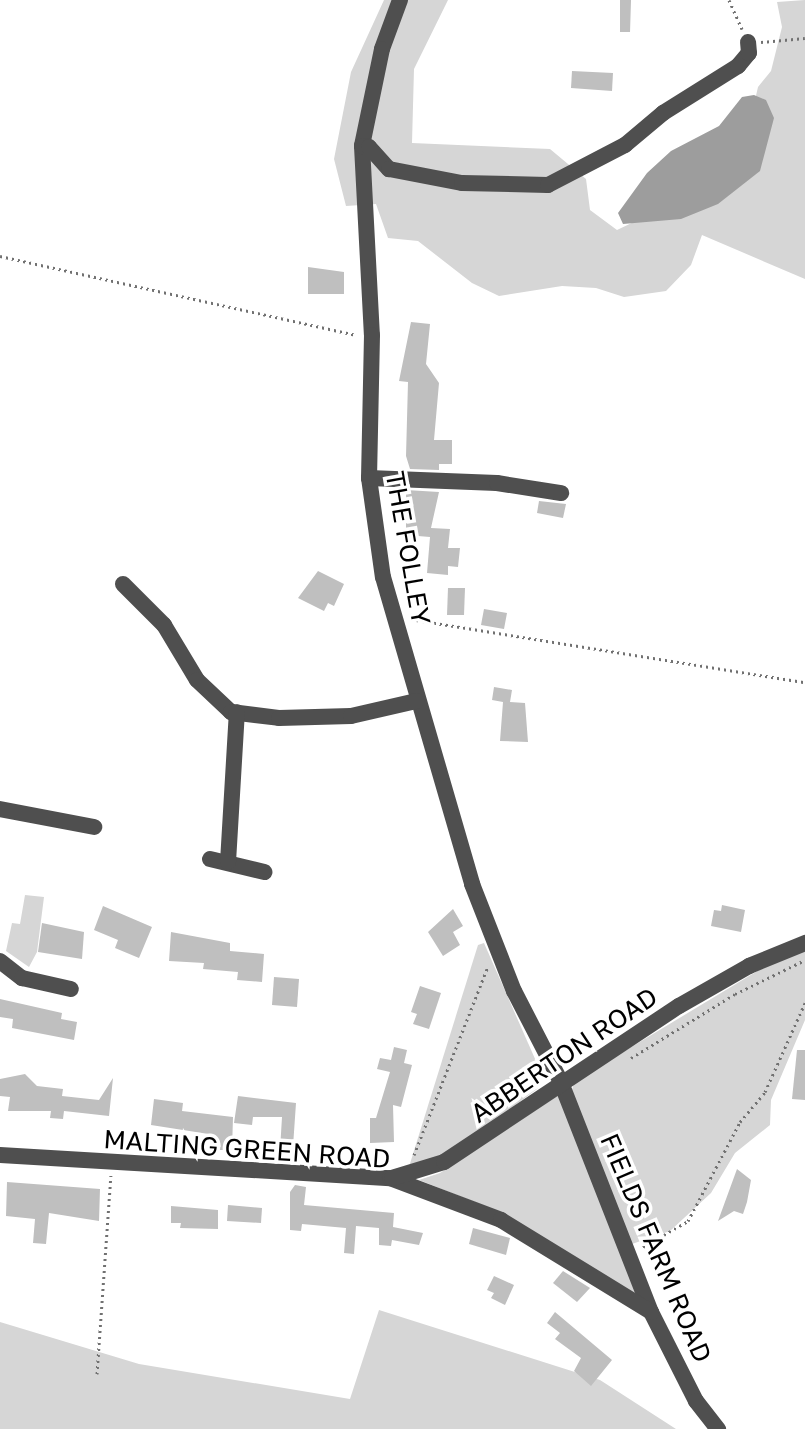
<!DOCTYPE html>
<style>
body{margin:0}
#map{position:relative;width:805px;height:1429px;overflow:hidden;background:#fff;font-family:"Golos Text",sans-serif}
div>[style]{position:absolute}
.green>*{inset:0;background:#d6d6d6}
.water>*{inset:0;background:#9d9d9d}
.building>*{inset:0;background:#bfbfbf}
.path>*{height:3px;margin-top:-1.5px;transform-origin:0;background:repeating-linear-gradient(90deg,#717171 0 2px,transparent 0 6px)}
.minor>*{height:16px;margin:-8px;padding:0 8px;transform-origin:8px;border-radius:8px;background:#4f4f4f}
span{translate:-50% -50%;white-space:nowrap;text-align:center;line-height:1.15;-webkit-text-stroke:7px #fff;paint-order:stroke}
.street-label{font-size:26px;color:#000}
</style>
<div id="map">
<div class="green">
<i style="clip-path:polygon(384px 0,448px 0,414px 69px,412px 143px,550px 149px,586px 179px,590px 210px,617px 230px,680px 200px,751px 117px,758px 87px,771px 71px,782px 27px,777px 2px,805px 0,805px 279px,702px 235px,691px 265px,666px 291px,624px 297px,596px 288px,562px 286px,499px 296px,472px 283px,418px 241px,388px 238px,376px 204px,346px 206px,334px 159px,351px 72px)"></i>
<i style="clip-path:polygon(25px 895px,44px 897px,37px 952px,29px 967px,6px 951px,12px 923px,20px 924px)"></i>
<i style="clip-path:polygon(484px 943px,543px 1077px,537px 1089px,448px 1155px,408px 1170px,478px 945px)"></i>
<i style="clip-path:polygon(805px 948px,805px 1020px,771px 1100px,770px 1125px,735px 1153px,711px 1193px,670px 1231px,629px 1245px,571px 1092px,575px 1081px,769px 964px)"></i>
<i style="clip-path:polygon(557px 1096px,560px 1096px,642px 1299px,490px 1208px,419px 1180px,440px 1173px)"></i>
<i style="clip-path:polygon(379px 1310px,600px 1380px,676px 1429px,0 1429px,0 1322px,139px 1364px,350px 1399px)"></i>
</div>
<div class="water">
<i style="clip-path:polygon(754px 95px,766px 100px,774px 118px,760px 171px,718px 204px,681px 219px,623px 224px,618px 213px,647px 173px,671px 151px,719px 126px,742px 97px)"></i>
</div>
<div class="building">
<i style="clip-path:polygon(620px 0,631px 0,630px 32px,620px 32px)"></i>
<i style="clip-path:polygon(572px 71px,613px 73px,612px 91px,571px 88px)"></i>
<i style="clip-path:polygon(308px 267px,344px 272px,344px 294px,308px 294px)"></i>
<i style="clip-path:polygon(411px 322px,430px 324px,426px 364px,439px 383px,434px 440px,452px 440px,452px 464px,439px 464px,439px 470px,410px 469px,406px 456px,408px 382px,399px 381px)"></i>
<i style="clip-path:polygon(406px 490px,439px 492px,431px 528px,450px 529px,448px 548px,460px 548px,458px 567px,448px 566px,448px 575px,427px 573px,430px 537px,406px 535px)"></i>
<i style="clip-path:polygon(539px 501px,566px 504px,563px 518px,537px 513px)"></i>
<i style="clip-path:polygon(318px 571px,344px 584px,334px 606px,328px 603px,324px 611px,298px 598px)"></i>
<i style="clip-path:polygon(448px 588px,465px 588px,464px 615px,447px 615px)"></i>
<i style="clip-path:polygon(484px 609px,507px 613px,504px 629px,481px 625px)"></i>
<i style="clip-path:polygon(494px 687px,512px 690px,510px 702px,525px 703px,528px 742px,500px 741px,503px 702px,492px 700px)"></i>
<i style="clip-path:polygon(722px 905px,745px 910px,741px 932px,711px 926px,714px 910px,721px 911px)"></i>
<i style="clip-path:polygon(103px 906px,152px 927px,139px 958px,115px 948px,118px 940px,94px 930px)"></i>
<i style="clip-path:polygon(453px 909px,463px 926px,453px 932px,460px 945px,443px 956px,428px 932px)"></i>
<i style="clip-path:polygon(42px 923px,84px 932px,82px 959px,38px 952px)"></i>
<i style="clip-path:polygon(171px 932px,230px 943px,230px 951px,264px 954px,262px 982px,237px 980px,238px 972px,203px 969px,204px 963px,169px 961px)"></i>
<i style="clip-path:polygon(274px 977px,299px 979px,297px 1007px,272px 1005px)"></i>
<i style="clip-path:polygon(420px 986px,441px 993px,429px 1029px,413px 1024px,417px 1014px,411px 1012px)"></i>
<i style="clip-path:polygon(0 999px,62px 1013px,61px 1019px,77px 1022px,74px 1040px,12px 1028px,13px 1019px,0 1017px)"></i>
<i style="clip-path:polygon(394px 1047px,407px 1050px,404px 1063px,412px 1065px,401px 1107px,393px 1105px,394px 1142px,370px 1143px,370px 1118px,376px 1118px,390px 1072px,377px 1069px,380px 1058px,391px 1060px)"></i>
<i style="clip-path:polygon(797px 1050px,805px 1050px,805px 1100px,792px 1099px)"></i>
<i style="clip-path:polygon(25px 1074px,37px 1086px,63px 1089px,62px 1096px,99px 1100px,113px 1078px,109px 1116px,64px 1111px,63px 1119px,50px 1118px,51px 1111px,8px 1111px,10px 1097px,0 1096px,0 1079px)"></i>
<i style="clip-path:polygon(238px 1096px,296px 1103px,292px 1161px,253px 1159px,254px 1148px,280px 1150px,282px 1117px,253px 1117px,252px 1125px,234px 1123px)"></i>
<i style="clip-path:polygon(154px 1099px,183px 1103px,182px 1111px,233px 1117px,232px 1150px,215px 1150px,215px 1135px,151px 1125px)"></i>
<i style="clip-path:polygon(737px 1169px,751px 1180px,747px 1202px,743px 1214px,734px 1211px,718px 1221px)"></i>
<i style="clip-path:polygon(7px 1182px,100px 1189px,99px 1221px,49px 1213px,46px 1244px,33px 1243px,35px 1219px,6px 1216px)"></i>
<i style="clip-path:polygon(295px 1185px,306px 1187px,304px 1205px,394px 1213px,393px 1227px,423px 1233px,419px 1245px,392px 1240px,391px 1246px,379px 1245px,379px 1228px,356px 1226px,354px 1254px,344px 1253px,346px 1228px,302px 1224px,301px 1231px,290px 1230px,290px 1192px)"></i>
<i style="clip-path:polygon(228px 1205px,262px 1208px,261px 1223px,227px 1221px)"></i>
<i style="clip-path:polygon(171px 1206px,218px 1210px,218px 1229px,180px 1228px,181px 1223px,171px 1223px)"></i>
<i style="clip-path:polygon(473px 1228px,510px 1238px,506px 1255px,469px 1244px)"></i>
<i style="clip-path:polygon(563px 1271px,590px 1288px,577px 1302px,553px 1283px)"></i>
<i style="clip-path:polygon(494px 1276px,514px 1285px,505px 1305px,491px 1298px,494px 1293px,487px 1290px)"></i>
<i style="clip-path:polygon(555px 1312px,612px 1360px,591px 1386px,574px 1371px,581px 1358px,555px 1339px,560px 1333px,547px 1323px)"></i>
</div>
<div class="path">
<i style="left:729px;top:0;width:32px;rotate:66deg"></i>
<i style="left:761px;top:42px;width:44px;rotate:-5.2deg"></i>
<i style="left:0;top:256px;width:365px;rotate:12.5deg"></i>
<i style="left:410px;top:619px;width:400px;rotate:9.1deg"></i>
<i style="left:631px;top:1058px;width:122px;rotate:-31.6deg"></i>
<i style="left:735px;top:994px;width:78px;rotate:-25.9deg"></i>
<i style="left:414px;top:1155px;width:203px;rotate:-68.6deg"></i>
<i style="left:643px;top:1247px;width:52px;rotate:-30deg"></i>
<i style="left:688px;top:1221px;width:112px;rotate:-62.3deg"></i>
<i style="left:740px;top:1122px;width:39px;rotate:-50deg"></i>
<i style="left:765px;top:1092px;width:98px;rotate:-65.8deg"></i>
<i style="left:97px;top:1374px;width:199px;rotate:-86deg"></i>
</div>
<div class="minor">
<i style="left:400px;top:0;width:52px;rotate:110.2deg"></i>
<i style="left:382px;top:49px;width:99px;rotate:101.7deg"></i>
<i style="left:362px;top:146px;width:189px;rotate:87deg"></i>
<i style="left:372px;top:335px;width:143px;rotate:91.2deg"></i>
<i style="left:369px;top:478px;width:100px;rotate:82deg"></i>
<i style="left:383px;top:577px;width:320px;rotate:73.8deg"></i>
<i style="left:472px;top:884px;width:115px;rotate:68.6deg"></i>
<i style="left:514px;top:991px;width:100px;rotate:62.7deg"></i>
<i style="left:560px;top:1080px;width:249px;rotate:68.6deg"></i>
<i style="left:651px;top:1312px;width:100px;rotate:63.2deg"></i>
<i style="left:696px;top:1401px;width:36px;rotate:52deg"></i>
<i style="left:362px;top:146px;width:7px;rotate:8deg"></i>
<i style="left:369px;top:147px;width:30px;rotate:48deg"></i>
<i style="left:389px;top:169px;width:74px;rotate:10.9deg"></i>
<i style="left:462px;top:183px;width:86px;rotate:1.3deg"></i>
<i style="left:548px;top:185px;width:87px;rotate:-27.5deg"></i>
<i style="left:625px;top:145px;width:50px;rotate:-40.1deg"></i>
<i style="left:663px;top:113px;width:89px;rotate:-32.1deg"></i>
<i style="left:738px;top:66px;width:17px;rotate:-50deg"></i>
<i style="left:749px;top:53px;width:11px;rotate:-95deg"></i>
<i style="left:369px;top:478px;width:128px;rotate:2.2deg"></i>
<i style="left:497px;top:483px;width:65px;rotate:8.9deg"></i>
<i style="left:123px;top:584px;width:58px;rotate:45deg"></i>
<i style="left:164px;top:625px;width:64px;rotate:59deg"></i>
<i style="left:197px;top:680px;width:47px;rotate:43.3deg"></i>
<i style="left:231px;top:712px;width:48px;rotate:7.1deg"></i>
<i style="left:279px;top:718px;width:72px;rotate:-1.6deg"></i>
<i style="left:351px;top:716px;width:67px;rotate:-13deg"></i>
<i style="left:0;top:809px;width:96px;rotate:10.8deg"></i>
<i style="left:210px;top:859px;width:56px;rotate:13.5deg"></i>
<i style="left:228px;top:862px;width:150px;rotate:-86.6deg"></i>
<i style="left:0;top:961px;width:28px;rotate:38deg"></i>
<i style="left:22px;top:978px;width:50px;rotate:12.7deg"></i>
<i style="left:0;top:1155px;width:391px;rotate:3.4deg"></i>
<i style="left:390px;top:1178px;width:119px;rotate:20.7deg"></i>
<i style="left:501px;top:1220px;width:176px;rotate:31.5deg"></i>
<i style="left:392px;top:1178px;width:54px;rotate:-17.1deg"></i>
<i style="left:444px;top:1162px;width:282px;rotate:-33.6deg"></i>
<i style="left:679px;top:1006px;width:81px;rotate:-29.7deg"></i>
<i style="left:749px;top:966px;width:61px;rotate:-22.3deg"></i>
</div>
<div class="street-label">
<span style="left:408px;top:548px;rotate:80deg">THE FOLLEY</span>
<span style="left:564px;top:1055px;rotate:-34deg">ABBERTON ROAD</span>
<span style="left:247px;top:1149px;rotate:4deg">MALTING GREEN ROAD</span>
<span style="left:656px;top:1248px;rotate:67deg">FIELDS FARM ROAD</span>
</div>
</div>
